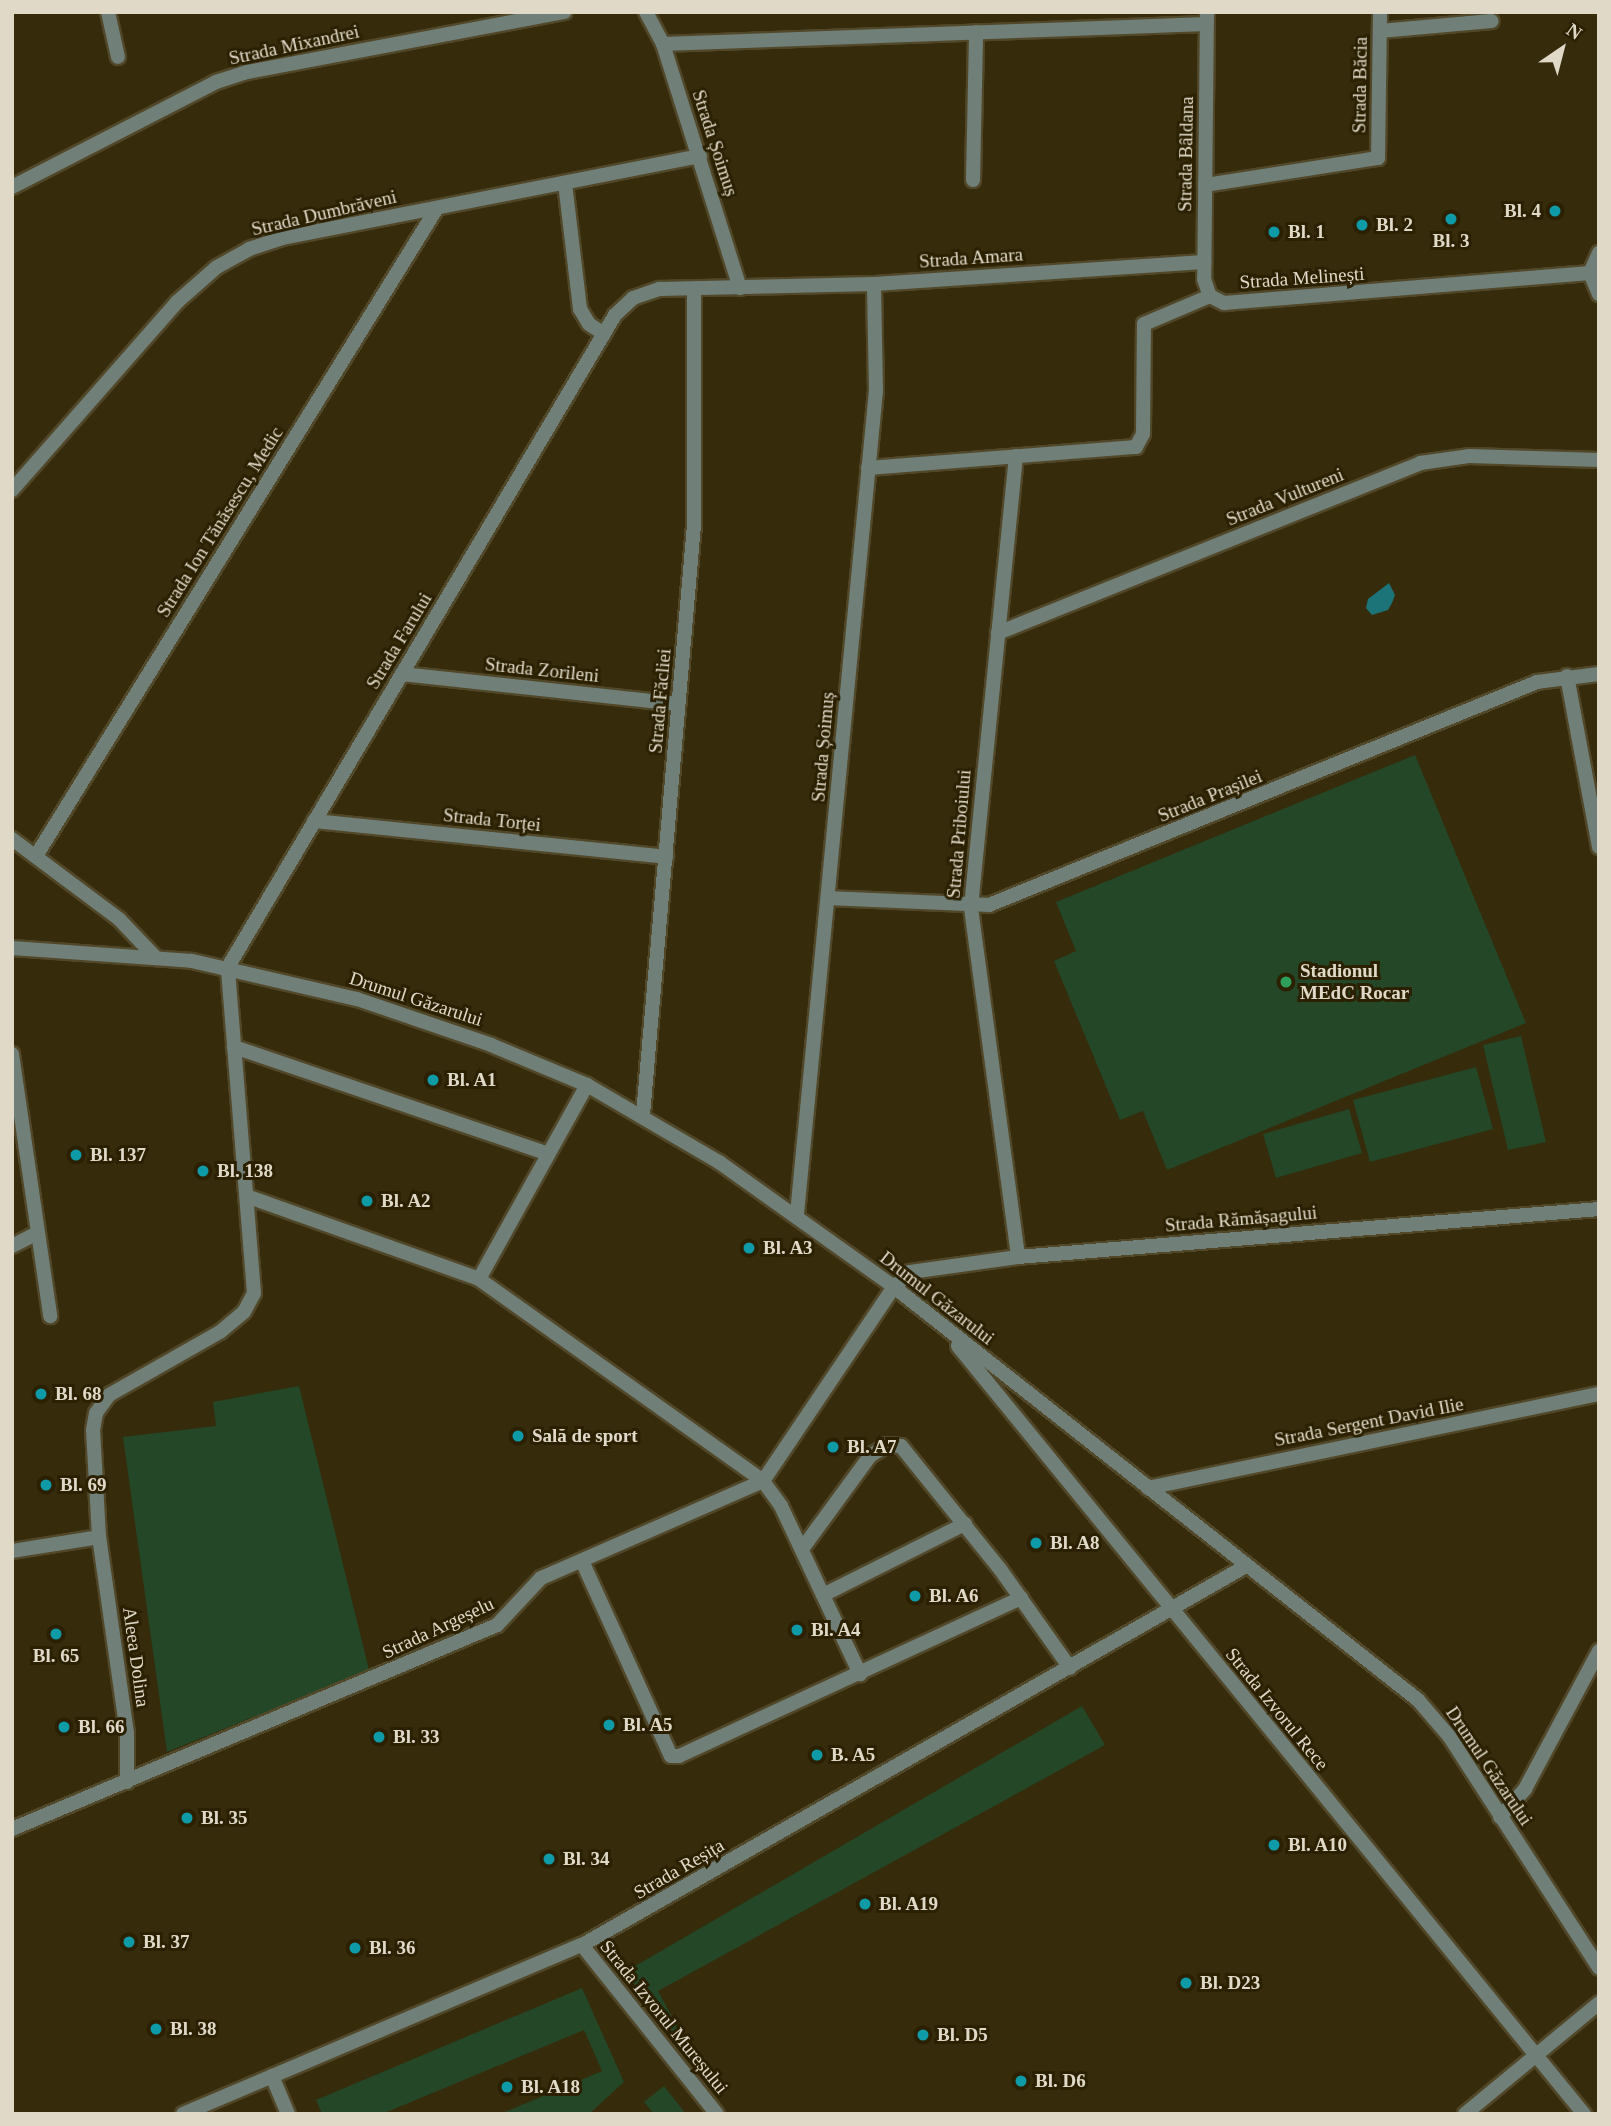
<!DOCTYPE html>
<meta charset="utf-8">
<style>
body{margin:0}
#map{position:relative;width:1611px;height:2126px;overflow:hidden;background:#362b0b;font-family:Georgia,serif}
div>[style]{position:absolute}
.green>*{inset:0;background:#234727}
.water>*{inset:0;background:#1c7378}
.roads{filter:drop-shadow(2px 0 #514729) drop-shadow(-2px 0 #514729) drop-shadow(0 2px #514729) drop-shadow(0 -2px #514729)}
.pedestrian>*{height:14px;margin:-7px;padding:0 7px;transform-origin:7px;border-radius:7px;background:#708078}
.minor>*{height:14px;margin:-7px;padding:0 7px;transform-origin:7px;border-radius:7px;background:#708078}
.tertiary>*{height:14px;margin:-7px;padding:0 7px;transform-origin:7px;border-radius:7px;background:#708078}
.dots>*{width:19px;height:19px;translate:-50% -50%;box-sizing:border-box;border:4px solid #2b2102;border-radius:50%}
span{translate:-50% -50%;white-space:nowrap;text-align:center;line-height:1.15;-webkit-text-stroke:6px #2b2102;paint-order:stroke}
.street-label{font-size:19px;color:#e0d9c8}
.poi-label{font-size:19px;color:#e0d9c8;font-weight:700}
.right{translate:-100% -50%;text-align:right}
.left{translate:0 -50%;text-align:left}
.frame{position:absolute;inset:0;border:14px solid #e0d9c8;pointer-events:none}
.north{position:absolute;left:1527px;top:14px;width:70px;height:70px;-webkit-text-stroke:5px #2b2102;paint-order:stroke;rotate:35deg;font-size:19px;font-weight:700;line-height:28px;text-align:center;color:#e0d9c8}
.north::after{content:'';display:block;margin:auto;width:24px;height:32px;background:#e0d9c8;clip-path:polygon(50% 0,100% 100%,50% 72%,0 100%)}
</style>
<div id="map">
<div class="green">
<i style="clip-path:polygon(1415px 755px,1526px 1023px,1167px 1170px,1143px 1111px,1120px 1120px,1054px 961px,1076px 951px,1056px 902px)"></i>
<i style="clip-path:polygon(1521px 1036px,1546px 1142px,1508px 1150px,1483px 1045px)"></i>
<i style="clip-path:polygon(1476px 1067px,1493px 1129px,1370px 1162px,1353px 1100px)"></i>
<i style="clip-path:polygon(1349px 1109px,1362px 1153px,1276px 1178px,1263px 1134px)"></i>
<i style="clip-path:polygon(299px 1386px,369px 1670px,167px 1752px,123px 1437px,216px 1426px,213px 1402px)"></i>
<i style="clip-path:polygon(1082px 1706px,1105px 1745px,658px 1991px,678px 2028px,669px 2033px,625px 1972px)"></i>
<i style="clip-path:polygon(582px 1988px,624px 2082px,589px 2114px,500px 2114px,602px 2071px,584px 2030px,382px 2114px,322px 2114px,316px 2100px)"></i>
<i style="clip-path:polygon(664px 2086px,686px 2114px,654px 2114px,644px 2102px)"></i>
</div>
<div class="water">
<i style="clip-path:polygon(1389px 583px,1395px 595px,1392px 603px,1388px 610px,1372px 615px,1366px 608px,1368px 599px)"></i>
</div>
<div class="roads">
<div class="pedestrian">
<i style="left:1205px;top:185px;width:175px;rotate:-8.9deg"></i>
</div>
<div class="minor">
<i style="left:108px;top:12px;width:46px;rotate:77.5deg"></i>
<i style="left:646px;top:12px;width:36px;rotate:62deg"></i>
<i style="left:663px;top:44px;width:256px;rotate:72.5deg"></i>
<i style="left:1207px;top:12px;width:267px;rotate:90.6deg"></i>
<i style="left:1204px;top:279px;width:18px;rotate:71deg"></i>
<i style="left:1380px;top:31px;width:112px;rotate:-5.1deg"></i>
<i style="left:663px;top:44px;width:544px;rotate:-2.11deg"></i>
<i style="left:1378px;top:158px;width:146px;rotate:-89.2deg"></i>
<i style="left:973px;top:180px;width:148px;rotate:-88.8deg"></i>
<i style="left:565px;top:183px;width:127px;rotate:83.2deg"></i>
<i style="left:580px;top:309px;width:17px;rotate:59deg"></i>
<i style="left:589px;top:324px;width:18px;rotate:34deg"></i>
<i style="left:12px;top:187px;width:229px;rotate:-27.2deg"></i>
<i style="left:216px;top:82px;width:33px;rotate:-18deg"></i>
<i style="left:247px;top:72px;width:323px;rotate:-10.7deg"></i>
<i style="left:1590px;top:273px;width:23px;rotate:67deg"></i>
<i style="left:1590px;top:273px;width:22px;rotate:-66deg"></i>
<i style="left:1210px;top:296px;width:16px;rotate:27deg"></i>
<i style="left:1224px;top:303px;width:367px;rotate:-4.7deg"></i>
<i style="left:1016px;top:456px;width:454px;rotate:95.7deg"></i>
<i style="left:971px;top:908px;width:352px;rotate:82.3deg"></i>
<i style="left:868px;top:468px;width:269px;rotate:-4.5deg"></i>
<i style="left:1136px;top:447px;width:15px;rotate:-62deg"></i>
<i style="left:1143px;top:434px;width:110px;rotate:-89.5deg"></i>
<i style="left:1144px;top:324px;width:72px;rotate:-23deg"></i>
<i style="left:12px;top:490px;width:250px;rotate:-48.7deg"></i>
<i style="left:177px;top:302px;width:53px;rotate:-41.2deg"></i>
<i style="left:217px;top:267px;width:37px;rotate:-29deg"></i>
<i style="left:249px;top:249px;width:35px;rotate:-18deg"></i>
<i style="left:282px;top:238px;width:426px;rotate:-11.1deg"></i>
<i style="left:998px;top:633px;width:455px;rotate:-21.9deg"></i>
<i style="left:1420px;top:463px;width:49px;rotate:-8.1deg"></i>
<i style="left:1469px;top:456px;width:130px;rotate:1.8deg"></i>
<i style="left:402px;top:674px;width:278px;rotate:6.2deg"></i>
<i style="left:1567px;top:676px;width:174px;rotate:79.4deg"></i>
<i style="left:314px;top:821px;width:354px;rotate:5.8deg"></i>
<i style="left:12px;top:839px;width:134px;rotate:36.8deg"></i>
<i style="left:119px;top:919px;width:54px;rotate:46.5deg"></i>
<i style="left:36px;top:856px;width:762px;rotate:-58.25deg"></i>
<i style="left:828px;top:898px;width:161px;rotate:2.5deg"></i>
<i style="left:989px;top:905px;width:592px;rotate:-22.14deg"></i>
<i style="left:1537px;top:682px;width:63px;rotate:-7.4deg"></i>
<i style="left:234px;top:1047px;width:332px;rotate:18.8deg"></i>
<i style="left:12px;top:1054px;width:265px;rotate:81.7deg"></i>
<i style="left:643px;top:1115px;width:592px;rotate:-85.06deg"></i>
<i style="left:694px;top:525px;width:236px;rotate:-90deg"></i>
<i style="left:249px;top:1197px;width:244px;rotate:19.6deg"></i>
<i style="left:479px;top:1279px;width:349px;rotate:35.4deg"></i>
<i style="left:763px;top:1481px;width:31px;rotate:54deg"></i>
<i style="left:781px;top:1506px;width:186px;rotate:64.8deg"></i>
<i style="left:797px;top:1214px;width:827px;rotate:-84.52deg"></i>
<i style="left:876px;top:391px;width:107px;rotate:-91.1deg"></i>
<i style="left:12px;top:1246px;width:28px;rotate:-27deg"></i>
<i style="left:479px;top:1279px;width:222px;rotate:-60.9deg"></i>
<i style="left:1148px;top:1488px;width:461px;rotate:-11.8deg"></i>
<i style="left:802px;top:1549px;width:115px;rotate:-53.8deg"></i>
<i style="left:870px;top:1456px;width:20px;rotate:-33deg"></i>
<i style="left:887px;top:1445px;width:14px;rotate:4deg"></i>
<i style="left:901px;top:1446px;width:158px;rotate:51.2deg"></i>
<i style="left:1000px;top:1569px;width:121px;rotate:54.7deg"></i>
<i style="left:12px;top:1551px;width:88px;rotate:-9.1deg"></i>
<i style="left:582px;top:1561px;width:214px;rotate:65.5deg"></i>
<i style="left:671px;top:1756px;width:8px"></i>
<i style="left:679px;top:1756px;width:377px;rotate:-24.8deg"></i>
<i style="left:823px;top:1595px;width:159px;rotate:-26.6deg"></i>
<i style="left:127px;top:1782px;width:49px;rotate:-90deg"></i>
<i style="left:127px;top:1733px;width:198px;rotate:-98.1deg"></i>
<i style="left:99px;top:1537px;width:107px;rotate:-93.2deg"></i>
<i style="left:93px;top:1430px;width:17px;rotate:-80deg"></i>
<i style="left:96px;top:1413px;width:22px;rotate:-54deg"></i>
<i style="left:109px;top:1395px;width:128px;rotate:-29.6deg"></i>
<i style="left:220px;top:1332px;width:31px;rotate:-40deg"></i>
<i style="left:244px;top:1312px;width:21px;rotate:-62deg"></i>
<i style="left:254px;top:1293px;width:327px;rotate:-94.6deg"></i>
<i style="left:228px;top:967px;width:758px;rotate:-59.31deg"></i>
<i style="left:615px;top:315px;width:25px;rotate:-43deg"></i>
<i style="left:633px;top:298px;width:28px;rotate:-19deg"></i>
<i style="left:659px;top:289px;width:215px;rotate:-1.3deg"></i>
<i style="left:874px;top:284px;width:331px;rotate:-3.8deg"></i>
<i style="left:1500px;top:1817px;width:38px;rotate:-48deg"></i>
<i style="left:1525px;top:1789px;width:157px;rotate:-61.8deg"></i>
<i style="left:12px;top:1829px;width:526px;rotate:-22.81deg"></i>
<i style="left:497px;top:1625px;width:64px;rotate:-46.9deg"></i>
<i style="left:541px;top:1578px;width:242px;rotate:-23.6deg"></i>
<i style="left:763px;top:1481px;width:234px;rotate:-56deg"></i>
<i style="left:894px;top:1287px;width:22px;rotate:-43deg"></i>
<i style="left:910px;top:1272px;width:109px;rotate:-7.9deg"></i>
<i style="left:1018px;top:1257px;width:583px;rotate:-4.72deg"></i>
<i style="left:582px;top:1945px;width:216px;rotate:51.4deg"></i>
<i style="left:272px;top:2076px;width:41px;rotate:67.2deg"></i>
<i style="left:1465px;top:2114px;width:174px;rotate:-39.6deg"></i>
</div>
<div class="tertiary">
<i style="left:12px;top:948px;width:180px;rotate:4.1deg"></i>
<i style="left:192px;top:961px;width:169px;rotate:13deg"></i>
<i style="left:357px;top:999px;width:142px;rotate:18.9deg"></i>
<i style="left:491px;top:1045px;width:104px;rotate:22.6deg"></i>
<i style="left:587px;top:1085px;width:153px;rotate:30.3deg"></i>
<i style="left:719px;top:1162px;width:215px;rotate:35.5deg"></i>
<i style="left:894px;top:1287px;width:667px;rotate:38.24deg"></i>
<i style="left:1418px;top:1700px;width:48px;rotate:49.3deg"></i>
<i style="left:1449px;top:1736px;width:276px;rotate:57.1deg"></i>
<i style="left:958px;top:1346px;width:991px;rotate:50.82deg"></i>
<i style="left:183px;top:2114px;width:433px;rotate:-23deg"></i>
<i style="left:582px;top:1945px;width:765px;rotate:-29.72deg"></i>
</div>
</div>
<div class="dots">
<i style="left:1555px;top:211px;background:#0f9aa8"></i>
<i style="left:1451px;top:219px;background:#0f9aa8"></i>
<i style="left:1362px;top:225px;background:#0f9aa8"></i>
<i style="left:1274px;top:232px;background:#0f9aa8"></i>
<i style="left:1286px;top:982px;background:#2e9e5b"></i>
<i style="left:433px;top:1080px;background:#0f9aa8"></i>
<i style="left:76px;top:1155px;background:#0f9aa8"></i>
<i style="left:203px;top:1171px;background:#0f9aa8"></i>
<i style="left:367px;top:1201px;background:#0f9aa8"></i>
<i style="left:749px;top:1248px;background:#0f9aa8"></i>
<i style="left:41px;top:1394px;background:#0f9aa8"></i>
<i style="left:518px;top:1436px;background:#0f9aa8"></i>
<i style="left:833px;top:1447px;background:#0f9aa8"></i>
<i style="left:46px;top:1485px;background:#0f9aa8"></i>
<i style="left:1036px;top:1543px;background:#0f9aa8"></i>
<i style="left:915px;top:1596px;background:#0f9aa8"></i>
<i style="left:797px;top:1630px;background:#0f9aa8"></i>
<i style="left:56px;top:1634px;background:#0f9aa8"></i>
<i style="left:609px;top:1725px;background:#0f9aa8"></i>
<i style="left:64px;top:1727px;background:#0f9aa8"></i>
<i style="left:379px;top:1737px;background:#0f9aa8"></i>
<i style="left:817px;top:1755px;background:#0f9aa8"></i>
<i style="left:187px;top:1818px;background:#0f9aa8"></i>
<i style="left:1274px;top:1845px;background:#0f9aa8"></i>
<i style="left:549px;top:1859px;background:#0f9aa8"></i>
<i style="left:865px;top:1904px;background:#0f9aa8"></i>
<i style="left:129px;top:1942px;background:#0f9aa8"></i>
<i style="left:355px;top:1948px;background:#0f9aa8"></i>
<i style="left:1186px;top:1983px;background:#0f9aa8"></i>
<i style="left:156px;top:2029px;background:#0f9aa8"></i>
<i style="left:923px;top:2035px;background:#0f9aa8"></i>
<i style="left:1021px;top:2081px;background:#0f9aa8"></i>
<i style="left:507px;top:2087px;background:#0f9aa8"></i>
</div>
<div class="street-label">
<span style="left:294px;top:45px;rotate:-12deg">Strada Mixandrei</span>
<span style="left:1360px;top:85px;rotate:-89deg">Strada Băcia</span>
<span style="left:715px;top:143px;rotate:72deg">Strada Șoimuș</span>
<span style="left:1186px;top:154px;rotate:-89deg">Strada Bâldana</span>
<span style="left:324px;top:213px;rotate:-13deg">Strada Dumbrăveni</span>
<span style="left:971px;top:258px;rotate:-4deg">Strada Amara</span>
<span style="left:1302px;top:278px;rotate:-4deg">Strada Melinești</span>
<span style="left:1285px;top:497px;rotate:-22deg">Strada Vultureni</span>
<span style="left:220px;top:522px;rotate:-58deg">Strada Ion Tănăsescu, Medic</span>
<span style="left:399px;top:641px;rotate:-59deg">Strada Farului</span>
<span style="left:542px;top:670px;rotate:6deg">Strada Zorileni</span>
<span style="left:660px;top:701px;rotate:-85deg">Strada Făcliei</span>
<span style="left:823px;top:747px;rotate:-85deg">Strada Șoimuș</span>
<span style="left:1210px;top:796px;rotate:-22deg">Strada Prașilei</span>
<span style="left:492px;top:820px;rotate:6deg">Strada Torței</span>
<span style="left:959px;top:834px;rotate:-85deg">Strada Priboiului</span>
<span style="left:416px;top:999px;rotate:18deg">Drumul Găzarului</span>
<span style="left:1241px;top:1219px;rotate:-5deg">Strada Rămășagului</span>
<span style="left:937px;top:1298px;rotate:38deg">Drumul Găzarului</span>
<span style="left:1369px;top:1422px;rotate:-11deg">Strada Sergent David Ilie</span>
<span style="left:438px;top:1628px;rotate:-25deg">Strada Argeșelu</span>
<span style="left:136px;top:1657px;rotate:82deg">Aleea Dolina</span>
<span style="left:1277px;top:1709px;rotate:51deg">Strada Izvorul Rece</span>
<span style="left:1489px;top:1766px;rotate:56deg">Drumul Găzarului</span>
<span style="left:679px;top:1869px;rotate:-30deg">Strada Reșița</span>
<span style="left:664px;top:2017px;rotate:51deg">Strada Izvorul Mureșului</span>
</div>
<div class="poi-label">
<span class="right" style="left:1541px;top:211px">Bl. 4</span>
<span class="left" style="left:1376px;top:225px">Bl. 2</span>
<span class="left" style="left:1288px;top:232px">Bl. 1</span>
<span style="left:1451px;top:241px">Bl. 3</span>
<span class="left" style="left:1300px;top:982px">Stadionul<br>MEdC Rocar</span>
<span class="left" style="left:447px;top:1080px">Bl. A1</span>
<span class="left" style="left:90px;top:1155px">Bl. 137</span>
<span class="left" style="left:217px;top:1171px">Bl. 138</span>
<span class="left" style="left:381px;top:1201px">Bl. A2</span>
<span class="left" style="left:763px;top:1248px">Bl. A3</span>
<span class="left" style="left:55px;top:1394px">Bl. 68</span>
<span class="left" style="left:532px;top:1436px">Sală de sport</span>
<span class="left" style="left:847px;top:1447px">Bl. A7</span>
<span class="left" style="left:60px;top:1485px">Bl. 69</span>
<span class="left" style="left:1050px;top:1543px">Bl. A8</span>
<span class="left" style="left:929px;top:1596px">Bl. A6</span>
<span class="left" style="left:811px;top:1630px">Bl. A4</span>
<span style="left:56px;top:1656px">Bl. 65</span>
<span class="left" style="left:623px;top:1725px">Bl. A5</span>
<span class="left" style="left:78px;top:1727px">Bl. 66</span>
<span class="left" style="left:393px;top:1737px">Bl. 33</span>
<span class="left" style="left:831px;top:1755px">B. A5</span>
<span class="left" style="left:201px;top:1818px">Bl. 35</span>
<span class="left" style="left:1288px;top:1845px">Bl. A10</span>
<span class="left" style="left:563px;top:1859px">Bl. 34</span>
<span class="left" style="left:879px;top:1904px">Bl. A19</span>
<span class="left" style="left:143px;top:1942px">Bl. 37</span>
<span class="left" style="left:369px;top:1948px">Bl. 36</span>
<span class="left" style="left:1200px;top:1983px">Bl. D23</span>
<span class="left" style="left:170px;top:2029px">Bl. 38</span>
<span class="left" style="left:937px;top:2035px">Bl. D5</span>
<span class="left" style="left:1035px;top:2081px">Bl. D6</span>
<span class="left" style="left:521px;top:2087px">Bl. A18</span>
</div>
<div class="frame"></div>
<div class="north">N</div>
</div>
